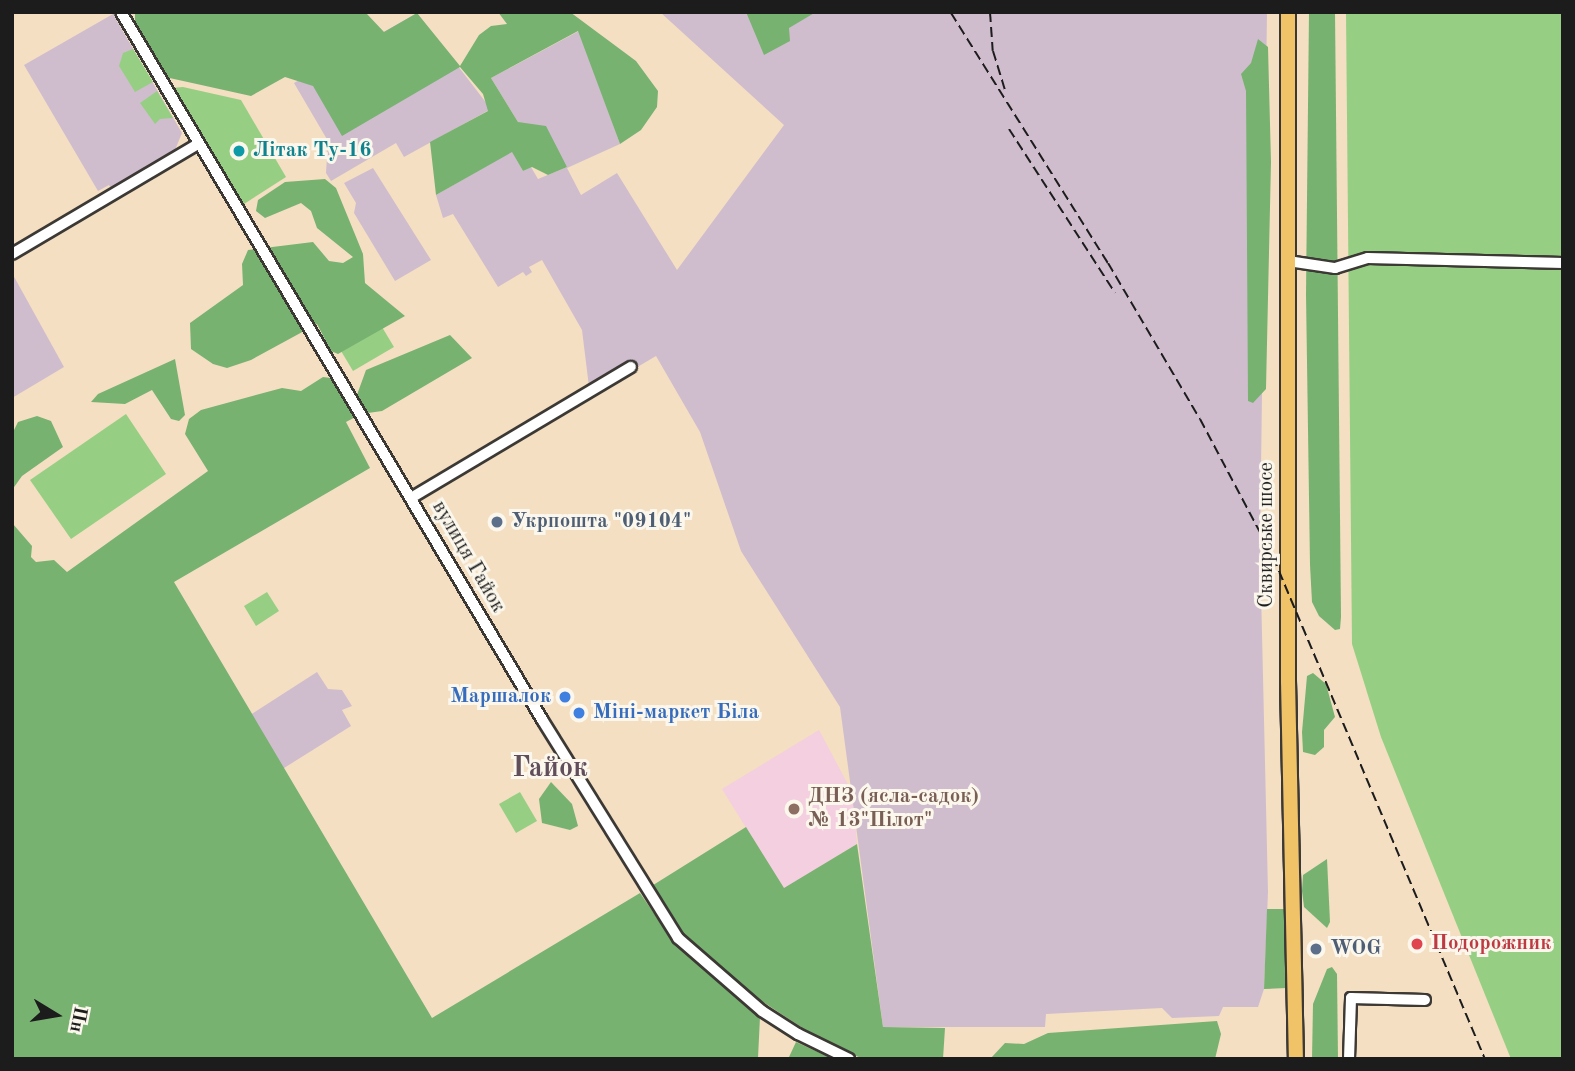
<!DOCTYPE html>
<meta charset="utf-8">
<style>
body{margin:0}
#map{position:relative;width:1575px;height:1071px;overflow:hidden;background:#f4dfc2;font-family:"Old Standard TT",serif}
div>[style]{position:absolute}
.built>*{inset:0;background:#f3cfdf}
.industrial>*{inset:0;background:#cfbdce}
.green>*{inset:0;background:#96cf83}
.forest>*{inset:0;background:#78b271}
.roads{filter:drop-shadow(2px 0 #3c3935) drop-shadow(-2px 0 #3c3935) drop-shadow(0 2px #3c3935) drop-shadow(0 -2px #3c3935)}
.minor>*{height:10px;margin:-5px;padding:0 5px;transform-origin:5px;border-radius:5px;background:#fff}
.major>*{height:14px;margin:-7px;padding:0 7px;transform-origin:7px;border-radius:7px;background:#f1c369}
.rail>*{height:2px;margin-top:-1px;transform-origin:0;background:repeating-linear-gradient(90deg,#1c1c1c 0 10px,transparent 0 15px)}
.dots>*{width:19px;height:19px;translate:-50% -50%;box-sizing:border-box;border:4px solid #fbf7ec;border-radius:50%}
span{translate:-50% -50%;white-space:nowrap;text-align:center;line-height:1.15;-webkit-text-stroke:6px #fbf7ec;paint-order:stroke}
.culture-label{font-size:21px;color:#0d838f;font-weight:700}
.left{translate:0 -50%;text-align:left}
.service-label{font-size:21px;color:#4e5e75;font-weight:700}
.street-label{font-size:21px;color:#1c1c1c}
.shop-label{font-size:21px;color:#366cbe;font-weight:700}
.right{translate:-100% -50%;text-align:right}
.education-label{font-size:21px;color:#785e54;font-weight:700}
.health-label{font-size:21px;color:#be3a42;font-weight:700}
.district-label{font-size:28px;color:#604e5b;font-weight:700}
.frame{position:absolute;inset:0;border:14px solid #1c1c1c;pointer-events:none}
.north{position:absolute;left:21px;top:980px;width:70px;height:70px;-webkit-text-stroke:5px #fbf7ec;paint-order:stroke;rotate:101deg;font-size:19px;font-weight:700;line-height:28px;text-align:center;color:#1c1c1c}
.north::after{content:'';display:block;margin:auto;width:24px;height:32px;background:#1c1c1c;clip-path:polygon(50% 0,100% 100%,50% 72%,0 100%)}
</style>
<div id="map">
<div class="built">
<i style="clip-path:polygon(819px 730px,852px 792px,857px 844px,784px 889px,722px 789px)"></i>
</div>
<div class="industrial">
<i style="clip-path:polygon(660px 12px,1267px 12px,1260px 547px,1268px 892px,1264px 989px,1258px 1007px,1223px 1007px,1219px 1016px,1172px 1018px,1162px 1008px,1046px 1014px,1045px 1027px,883px 1027px,840px 707px,741px 551px,700px 432px,656px 356px,590px 395px,582px 330px,542px 260px,529px 267px,532px 272px,526px 276px,523px 272px,498px 287px,453px 214px,443px 218px,436px 195px,512px 151px,523px 171px,531px 167px,538px 179px,567px 167px,518px 122px,491px 78px,579px 31px,620px 144px,567px 168px,581px 195px,617px 173px,677px 270px,784px 125px)"></i>
<i style="clip-path:polygon(417px 13px,491px 109px,404px 157px,396px 143px,331px 181px,326px 173px,328px 141px,294px 83px)"></i>
<i style="clip-path:polygon(113px 14px,182px 133px,175px 150px,111px 188px,109px 185px,98px 191px,24px 65px)"></i>
<i style="clip-path:polygon(373px 168px,431px 260px,395px 281px,354px 213px,356px 203px,344px 183px)"></i>
<i style="clip-path:polygon(12px 273px,64px 367px,12px 398px)"></i>
<i style="clip-path:polygon(317px 672px,328px 689px,342px 690px,352px 706px,342px 710px,351px 726px,257px 785px,250px 715px)"></i>
</div>
<div class="green">
<i style="clip-path:polygon(1346px 12px,1563px 12px,1563px 1059px,1511px 1059px,1381px 737px,1352px 644px)"></i>
<i style="clip-path:polygon(133px 49px,153px 82px,135px 92px,119px 66px,123px 53px)"></i>
<i style="clip-path:polygon(183px 87px,241px 100px,286px 177px,241px 206px,171px 88px)"></i>
<i style="clip-path:polygon(157px 91px,173px 118px,160px 119px,155px 124px,140px 103px)"></i>
<i style="clip-path:polygon(379px 322px,394px 347px,353px 371px,338px 346px)"></i>
<i style="clip-path:polygon(126px 414px,166px 474px,71px 539px,30px 480px)"></i>
<i style="clip-path:polygon(267px 592px,279px 611px,256px 626px,244px 606px)"></i>
<i style="clip-path:polygon(520px 792px,537px 821px,516px 833px,499px 804px)"></i>
</div>
<div class="forest">
<i style="clip-path:polygon(135px 12px,356px 12px,367px 14px,384px 32px,417px 13px,460px 66px,479px 35px,491px 26px,507px 24px,498px 12px,570px 12px,636px 61px,658px 91px,657px 107px,641px 130px,620px 144px,578px 31px,491px 78px,518px 122px,546px 126px,567px 167px,548px 175px,532px 167px,523px 171px,512px 152px,436px 195px,430px 142px,488px 111px,483px 94px,460px 67px,342px 136px,313px 86px,285px 77px,251px 96px,165px 77px,135px 24px)"></i>
<i style="clip-path:polygon(746px 12px,816px 12px,789px 28px,790px 41px,764px 55px)"></i>
<i style="clip-path:polygon(1309px 12px,1335px 12px,1341px 617px,1340px 629px,1335px 630px,1319px 616px,1312px 602px,1310px 565px,1306px 294px)"></i>
<i style="clip-path:polygon(1258px 39px,1268px 47px,1271px 162px,1266px 389px,1253px 403px,1248px 401px,1246px 91px,1241px 74px,1251px 63px)"></i>
<i style="clip-path:polygon(325px 179px,336px 188px,363px 254px,365px 283px,405px 316px,338px 354px,331px 351px,317px 324px,251px 360px,227px 368px,213px 364px,191px 349px,190px 323px,243px 285px,242px 264px,248px 250px,313px 242px,329px 261px,343px 263px,353px 257px,317px 228px,311px 211px,301px 203px,265px 218px,256px 211px,258px 200px,285px 182px)"></i>
<i style="clip-path:polygon(450px 335px,472px 358px,382px 411px,361px 414px,346px 422px,370px 468px,174px 582px,432px 1018px,640px 893px,674px 943px,760px 1017px,758px 1058px,789px 1057px,796px 1042px,833px 1059px,12px 1059px,12px 509px,13px 524px,32px 546px,31px 557px,36px 562px,54px 560px,67px 572px,208px 471px,185px 434px,189px 419px,201px 410px,282px 388px,301px 391px,323px 377px,339px 379px,354px 403px,366px 370px)"></i>
<i style="clip-path:polygon(175px 359px,185px 415px,179px 421px,171px 419px,152px 390px,125px 404px,91px 402px,98px 394px)"></i>
<i style="clip-path:polygon(37px 416px,51px 421px,63px 447px,22px 476px,12px 490px,12px 434px,18px 422px)"></i>
<i style="clip-path:polygon(1313px 673px,1326px 684px,1335px 717px,1324px 730px,1324px 747px,1315px 755px,1303px 752px,1302px 732px,1307px 676px)"></i>
<i style="clip-path:polygon(551px 782px,572px 804px,578px 826px,570px 830px,542px 823px,539px 799px)"></i>
<i style="clip-path:polygon(746px 827px,784px 888px,857px 844px,883px 1027px,945px 1028px,943px 1059px,863px 1059px,821px 1040px,737px 985px,686px 937px,650px 887px)"></i>
<i style="clip-path:polygon(1327px 859px,1330px 922px,1327px 928px,1304px 907px,1302px 891px,1303px 875px)"></i>
<i style="clip-path:polygon(1267px 909px,1285px 909px,1286px 988px,1264px 989px)"></i>
<i style="clip-path:polygon(1332px 967px,1337px 974px,1338px 1059px,1312px 1059px,1313px 1004px,1327px 969px)"></i>
<i style="clip-path:polygon(1217px 1021px,1221px 1034px,1215px 1059px,990px 1059px,1005px 1043px,1024px 1044px,1048px 1033px)"></i>
</div>
<div class="roads">
<div class="minor">
<i style="left:121px;top:12px;width:825px;rotate:59.24deg"></i>
<i style="left:543px;top:721px;width:256px;rotate:58.1deg"></i>
<i style="left:678px;top:938px;width:111px;rotate:41deg"></i>
<i style="left:762px;top:1011px;width:43px;rotate:32.6deg"></i>
<i style="left:798px;top:1034px;width:57px;rotate:26.1deg"></i>
<i style="left:12px;top:254px;width:216px;rotate:-30.6deg"></i>
<i style="left:1288px;top:261px;width:48px;rotate:8.5deg"></i>
<i style="left:1335px;top:268px;width:34px;rotate:-17deg"></i>
<i style="left:1368px;top:258px;width:195px;rotate:1.5deg"></i>
<i style="left:411px;top:498px;width:256px;rotate:-30.8deg"></i>
<i style="left:1349px;top:1059px;width:61px;rotate:-88.1deg"></i>
<i style="left:1351px;top:998px;width:74px;rotate:1.5deg"></i>
</div>
<div class="major">
<i style="left:1288px;top:12px;width:669px;rotate:90deg"></i>
<i style="left:1288px;top:681px;width:378px;rotate:88.8deg"></i>
</div>
</div>
<div class="rail">
<i style="left:990px;top:12px;width:39px;rotate:86deg"></i>
<i style="left:993px;top:51px;width:41px;rotate:72.9deg"></i>
<i style="left:951px;top:13px;width:295px;rotate:57.9deg"></i>
<i style="left:1108px;top:263px;width:181px;rotate:59.5deg"></i>
<i style="left:1200px;top:419px;width:156px;rotate:62.1deg"></i>
<i style="left:1273px;top:557px;width:545px;rotate:67.11deg"></i>
<i style="left:1009px;top:129px;width:195px;rotate:57.1deg"></i>
</div>
<div class="dots">
<i style="left:239px;top:151px;background:#0f9aa8"></i>
<i style="left:497px;top:522px;background:#5c6f8a"></i>
<i style="left:565px;top:697px;background:#3f7fe0"></i>
<i style="left:579px;top:713px;background:#3f7fe0"></i>
<i style="left:794px;top:809px;background:#8d6e63"></i>
<i style="left:1417px;top:944px;background:#e0444e"></i>
<i style="left:1316px;top:949px;background:#5c6f8a"></i>
</div>
<div class="culture-label">
<span class="left" style="left:253px;top:151px">Літак Ту-16</span>
</div>
<div class="service-label">
<span class="left" style="left:511px;top:522px">Укрпошта "09104"</span>
<span class="left" style="left:1330px;top:949px">WOG</span>
</div>
<div class="street-label">
<span style="left:1267px;top:535px;rotate:-90deg">Сквирське шосе</span>
<span style="left:468px;top:557px;rotate:60deg">вулиця Гайок</span>
</div>
<div class="shop-label">
<span class="right" style="left:551px;top:697px">Маршалок</span>
<span class="left" style="left:593px;top:713px">Міні-маркет Біла</span>
</div>
<div class="education-label">
<span class="left" style="left:808px;top:809px">ДНЗ (ясла-садок)<br>№ 13"Пілот"</span>
</div>
<div class="health-label">
<span class="left" style="left:1431px;top:944px">Подорожник</span>
</div>
<div class="district-label">
<span style="left:550px;top:769px">Гайок</span>
</div>
<div class="frame"></div>
<div class="north">Пн</div>
</div>
